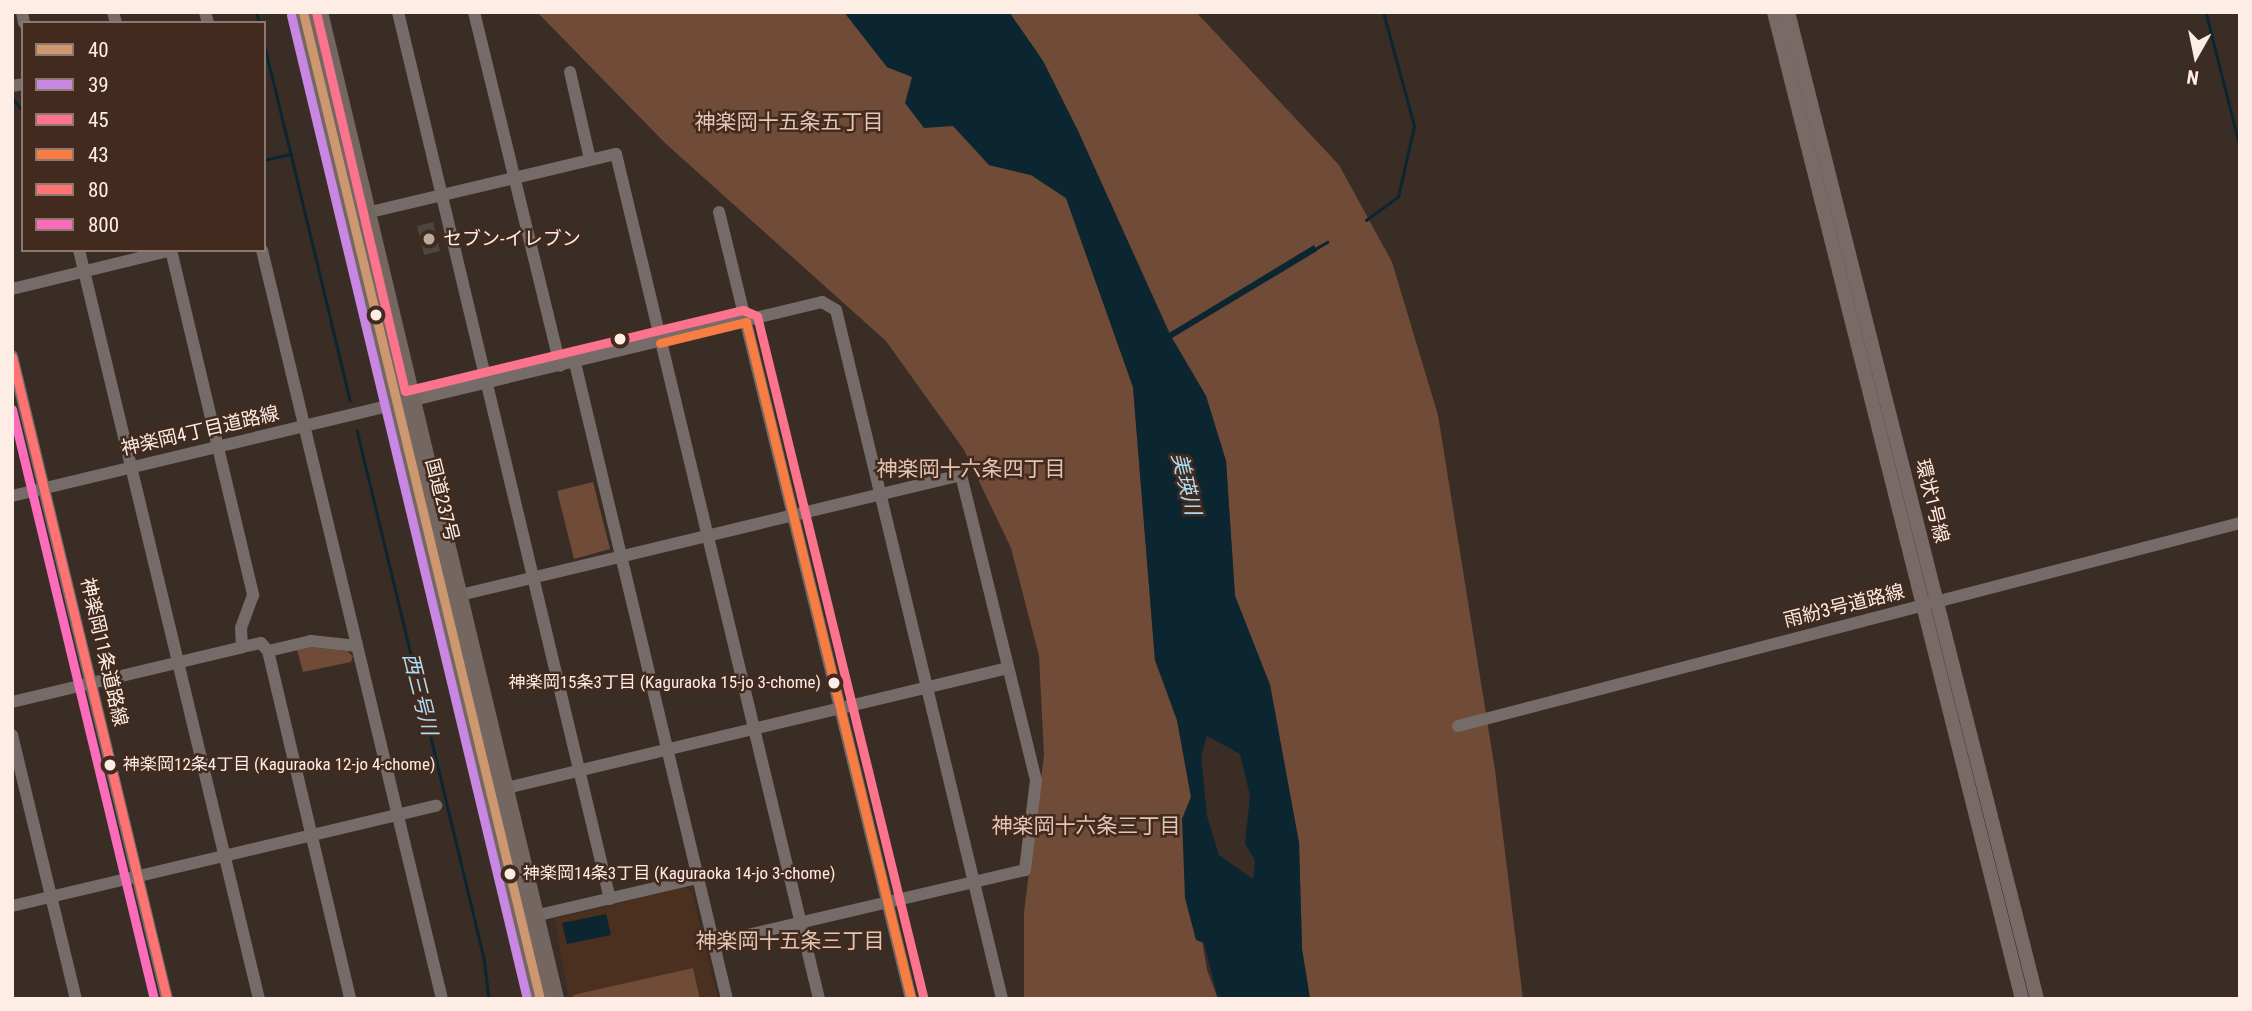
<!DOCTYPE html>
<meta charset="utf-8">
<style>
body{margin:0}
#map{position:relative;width:2252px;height:1011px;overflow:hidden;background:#3a2d26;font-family:"Roboto Condensed","Noto Sans JP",sans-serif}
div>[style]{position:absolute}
.built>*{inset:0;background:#4b3020}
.green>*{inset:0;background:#704b37}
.water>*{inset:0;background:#0b2631}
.stream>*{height:2.5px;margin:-1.25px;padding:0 1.25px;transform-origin:1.25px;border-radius:1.25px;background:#0b2631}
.building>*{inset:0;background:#4f453f}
.minor>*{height:12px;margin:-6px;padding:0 6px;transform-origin:6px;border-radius:6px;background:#756b68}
.major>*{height:14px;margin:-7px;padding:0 7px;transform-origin:7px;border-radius:7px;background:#776a67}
.highway>*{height:18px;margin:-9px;padding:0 9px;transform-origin:9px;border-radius:9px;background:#746762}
.bus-1>*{height:9px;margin:-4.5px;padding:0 4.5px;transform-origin:4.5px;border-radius:4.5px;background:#cd976f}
.bus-2>*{height:9px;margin:-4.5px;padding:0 4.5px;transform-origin:4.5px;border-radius:4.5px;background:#c787e3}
.bus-3>*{height:9px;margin:-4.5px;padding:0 4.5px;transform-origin:4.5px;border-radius:4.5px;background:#fc738d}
.bus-4>*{height:9px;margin:-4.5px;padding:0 4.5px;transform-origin:4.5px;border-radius:4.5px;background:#f77d43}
.bus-5>*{height:9px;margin:-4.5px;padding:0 4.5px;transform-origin:4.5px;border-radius:4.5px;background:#ff7373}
.bus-6>*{height:9px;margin:-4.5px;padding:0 4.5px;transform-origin:4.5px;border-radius:4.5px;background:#fb6dba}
.dots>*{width:19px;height:19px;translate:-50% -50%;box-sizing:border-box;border:4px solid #422b1e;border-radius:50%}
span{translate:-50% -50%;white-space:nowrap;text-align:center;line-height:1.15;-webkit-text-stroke:5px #422b1e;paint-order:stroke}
.bus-label{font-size:17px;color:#fdede5}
.right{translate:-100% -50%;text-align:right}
.left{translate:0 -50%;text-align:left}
.poi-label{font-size:19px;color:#fdede5}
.street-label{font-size:19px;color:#fdede5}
.neighbourhood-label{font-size:21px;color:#e3c5b4}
.water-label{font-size:21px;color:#abdcf5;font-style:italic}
.frame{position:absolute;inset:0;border:14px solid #fdede5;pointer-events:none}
.legend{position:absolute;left:21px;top:21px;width:245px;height:231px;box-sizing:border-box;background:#422b1e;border:2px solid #8d796e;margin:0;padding:9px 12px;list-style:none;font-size:21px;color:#fdede5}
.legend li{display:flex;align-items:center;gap:14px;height:35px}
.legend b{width:35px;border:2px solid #8d796e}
.north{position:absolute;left:2161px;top:21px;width:70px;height:70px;-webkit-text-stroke:5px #422b1e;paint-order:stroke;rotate:189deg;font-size:19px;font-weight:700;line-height:28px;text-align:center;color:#fdede5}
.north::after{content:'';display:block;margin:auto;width:24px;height:32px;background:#fdede5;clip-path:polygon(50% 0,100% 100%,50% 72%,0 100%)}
</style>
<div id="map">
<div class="built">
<i style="clip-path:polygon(685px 887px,692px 892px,718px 999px,569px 999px,555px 919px)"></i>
</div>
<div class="green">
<i style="clip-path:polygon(537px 12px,844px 12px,887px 67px,912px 77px,989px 165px,1031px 175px,1066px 198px,1133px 387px,1155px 660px,1177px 720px,1191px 797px,1182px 819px,1207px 970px,1218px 999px,1024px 999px,1024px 912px,1044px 755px,1039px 656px,1011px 548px,964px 450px,886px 341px,665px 143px)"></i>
<i style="clip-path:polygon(1009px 12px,1196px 12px,1339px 165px,1392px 262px,1438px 415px,1495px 770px,1523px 999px,1310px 999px,1302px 949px,1299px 843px,1270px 685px,1235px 596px,1226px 461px,1206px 396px,1172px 338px,1078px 131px,1043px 61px)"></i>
<i style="clip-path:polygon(593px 482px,610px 549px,574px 559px,557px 491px)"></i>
<i style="clip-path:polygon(310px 647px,347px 651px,353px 656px,351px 662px,303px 672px,297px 650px)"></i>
<i style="clip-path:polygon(693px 968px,700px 999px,574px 999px,573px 995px)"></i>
</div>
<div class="water">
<i style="clip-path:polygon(evenodd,844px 12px,1009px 12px,1043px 61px,1078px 131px,1169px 333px,1314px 245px,1317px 251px,1172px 338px,1206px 396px,1226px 461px,1235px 596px,1270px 685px,1299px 843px,1302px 949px,1310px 999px,1218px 999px,1204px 943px,1196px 940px,1185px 898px,1182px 819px,1191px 797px,1177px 720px,1155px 660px,1133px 387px,1066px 198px,1031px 175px,989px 165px,953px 126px,924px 128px,905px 103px,912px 77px,887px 67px,844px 12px,1207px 736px,1240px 754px,1250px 796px,1245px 843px,1255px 861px,1253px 879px,1219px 855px,1207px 816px,1201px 756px,1207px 736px)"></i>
<i style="clip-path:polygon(606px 914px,611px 935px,567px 944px,562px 923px)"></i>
</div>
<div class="stream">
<i style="left:257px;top:12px;width:11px;rotate:80deg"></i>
<i style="left:2206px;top:12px;width:138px;rotate:75.8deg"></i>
<i style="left:264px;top:43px;width:114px;rotate:76.3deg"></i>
<i style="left:13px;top:99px;width:16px;rotate:50deg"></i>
<i style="left:264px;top:160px;width:28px;rotate:-13deg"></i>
<i style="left:291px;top:154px;width:253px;rotate:76.5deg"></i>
<i style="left:1366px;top:220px;width:39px;rotate:-36deg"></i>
<i style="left:1398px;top:197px;width:73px;rotate:-77.3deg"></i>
<i style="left:1414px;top:126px;width:118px;rotate:-105.2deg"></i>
<i style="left:1315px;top:249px;width:14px;rotate:-30deg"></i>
<i style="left:357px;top:430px;width:543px;rotate:76.48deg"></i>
<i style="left:484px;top:958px;width:41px;rotate:83deg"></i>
</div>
<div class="building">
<i style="clip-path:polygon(433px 222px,440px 251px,424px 255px,417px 226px)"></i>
</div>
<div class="minor">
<i style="left:22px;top:12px;width:11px;rotate:80deg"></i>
<i style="left:113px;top:12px;width:11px;rotate:75deg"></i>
<i style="left:205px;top:12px;width:11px;rotate:75deg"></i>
<i style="left:398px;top:12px;width:912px;rotate:76.56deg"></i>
<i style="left:474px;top:12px;width:364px;rotate:76.3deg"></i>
<i style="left:570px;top:72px;width:89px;rotate:77.1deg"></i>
<i style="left:12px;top:86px;width:11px;rotate:-10deg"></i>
<i style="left:719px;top:212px;width:810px;rotate:76.29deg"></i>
<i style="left:362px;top:214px;width:261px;rotate:-13.3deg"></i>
<i style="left:616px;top:154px;width:869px;rotate:76.49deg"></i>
<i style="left:79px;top:250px;width:770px;rotate:76.49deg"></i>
<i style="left:171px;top:250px;width:355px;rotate:76.6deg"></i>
<i style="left:253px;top:595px;width:35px;rotate:110deg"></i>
<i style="left:241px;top:628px;width:19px;rotate:87deg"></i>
<i style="left:242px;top:647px;width:19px;rotate:-12deg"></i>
<i style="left:261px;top:643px;width:11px;rotate:49deg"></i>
<i style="left:268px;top:651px;width:44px;rotate:-13.1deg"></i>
<i style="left:311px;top:641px;width:46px;rotate:6.2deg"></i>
<i style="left:262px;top:250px;width:770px;rotate:76.49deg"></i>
<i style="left:12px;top:289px;width:165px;rotate:-13.7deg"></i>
<i style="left:12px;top:356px;width:661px;rotate:76.45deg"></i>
<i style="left:575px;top:363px;width:654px;rotate:76.56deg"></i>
<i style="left:12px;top:496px;width:833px;rotate:-13.47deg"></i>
<i style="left:822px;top:302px;width:16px;rotate:30deg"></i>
<i style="left:836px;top:310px;width:709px;rotate:76.45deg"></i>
<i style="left:452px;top:597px;width:523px;rotate:-13.48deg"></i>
<i style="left:961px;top:475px;width:314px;rotate:76.2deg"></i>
<i style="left:1036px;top:780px;width:91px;rotate:97deg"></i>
<i style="left:1025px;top:870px;width:320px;rotate:166.8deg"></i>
<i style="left:268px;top:651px;width:358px;rotate:76.7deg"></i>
<i style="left:12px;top:702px;width:236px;rotate:-13.4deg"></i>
<i style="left:1458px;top:726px;width:808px;rotate:-14.55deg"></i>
<i style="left:12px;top:735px;width:272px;rotate:76.4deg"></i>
<i style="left:498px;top:790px;width:524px;rotate:-13.45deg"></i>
<i style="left:12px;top:906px;width:436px;rotate:-13.3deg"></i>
<i style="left:530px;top:917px;width:171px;rotate:-13.1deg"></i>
</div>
<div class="major">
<i style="left:1774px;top:12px;width:1018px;rotate:75.9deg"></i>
<i style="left:1788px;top:12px;width:1018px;rotate:75.84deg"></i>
</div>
<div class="highway">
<i style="left:303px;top:12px;width:1015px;rotate:76.5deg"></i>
<i style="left:319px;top:12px;width:1015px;rotate:76.55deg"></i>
</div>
<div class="bus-1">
<i style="left:303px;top:12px;width:1015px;rotate:76.5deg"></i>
</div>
<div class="bus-2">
<i style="left:291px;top:15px;width:1012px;rotate:76.51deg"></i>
</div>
<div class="bus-3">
<i style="left:316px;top:12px;width:389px;rotate:76.8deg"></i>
<i style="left:405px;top:391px;width:348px;rotate:-13.5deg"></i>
<i style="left:743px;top:310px;width:15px;rotate:23deg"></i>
<i style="left:757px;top:316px;width:700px;rotate:76.28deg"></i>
</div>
<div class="bus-4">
<i style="left:660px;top:343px;width:89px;rotate:-13.7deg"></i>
<i style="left:746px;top:322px;width:697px;rotate:76.3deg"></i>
</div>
<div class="bus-5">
<i style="left:12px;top:357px;width:660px;rotate:76.43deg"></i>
</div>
<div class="bus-6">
<i style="left:12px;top:409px;width:607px;rotate:76.47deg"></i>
</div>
<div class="dots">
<i style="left:429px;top:239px;background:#b9aaa2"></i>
<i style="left:376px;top:315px;background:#fdede5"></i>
<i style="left:620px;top:339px;background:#fdede5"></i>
<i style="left:834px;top:683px;background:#fdede5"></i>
<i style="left:110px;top:765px;background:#fdede5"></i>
<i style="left:510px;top:874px;background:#fdede5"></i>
</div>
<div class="bus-label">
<span class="right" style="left:821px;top:683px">神楽岡15条3丁目 (Kaguraoka 15-jo 3-chome)</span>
<span class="left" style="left:123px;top:765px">神楽岡12条4丁目 (Kaguraoka 12-jo 4-chome)</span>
<span class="left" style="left:523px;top:874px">神楽岡14条3丁目 (Kaguraoka 14-jo 3-chome)</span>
</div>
<div class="poi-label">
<span class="left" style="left:443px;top:239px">セブン-イレブン</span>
</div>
<div class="street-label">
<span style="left:200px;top:431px;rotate:-13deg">神楽岡4丁目道路線</span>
<span style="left:442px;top:500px;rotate:76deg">国道237号</span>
<span style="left:1932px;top:501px;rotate:76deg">環状1号線</span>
<span style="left:1844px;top:606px;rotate:-14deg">雨紛3号道路線</span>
<span style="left:104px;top:652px;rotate:77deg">神楽岡11条道路線</span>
</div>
<div class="neighbourhood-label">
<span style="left:789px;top:122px">神楽岡十五条五丁目</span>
<span style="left:971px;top:469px">神楽岡十六条四丁目</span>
<span style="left:1086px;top:826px">神楽岡十六条三丁目</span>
<span style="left:790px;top:941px">神楽岡十五条三丁目</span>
</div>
<div class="water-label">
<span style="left:1186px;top:484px;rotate:76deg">美瑛川</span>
<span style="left:420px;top:694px;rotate:76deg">西三号川</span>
</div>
<div class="frame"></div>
<ul class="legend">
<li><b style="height:9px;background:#cd976f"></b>40</li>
<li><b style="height:9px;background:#c787e3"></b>39</li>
<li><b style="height:9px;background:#fc738d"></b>45</li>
<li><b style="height:9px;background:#f77d43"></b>43</li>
<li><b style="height:9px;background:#ff7373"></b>80</li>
<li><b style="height:9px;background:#fb6dba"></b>800</li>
</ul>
<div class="north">N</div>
</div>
